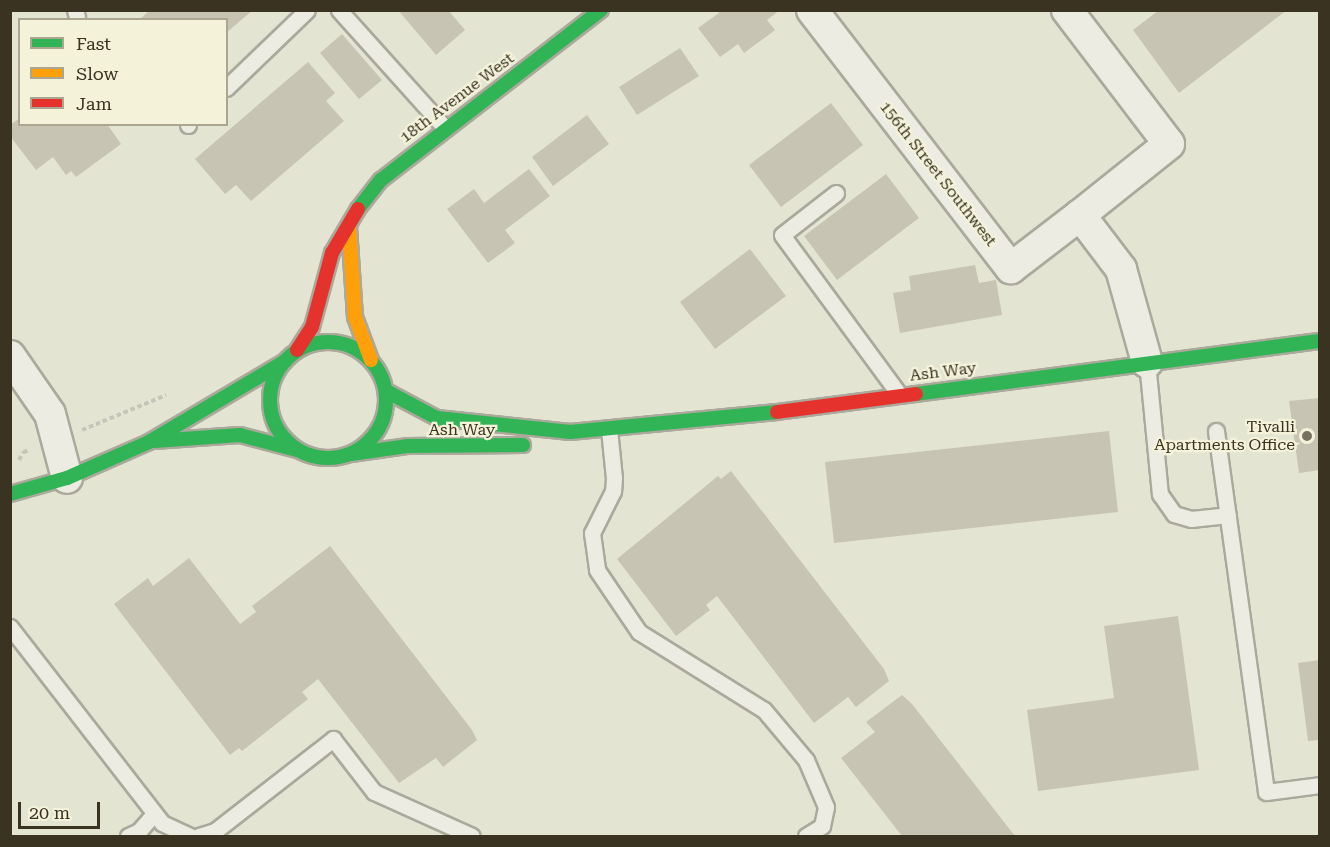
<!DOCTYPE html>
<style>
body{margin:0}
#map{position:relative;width:1330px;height:847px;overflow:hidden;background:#e4e4d3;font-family:"Roboto Serif",serif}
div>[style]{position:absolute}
.building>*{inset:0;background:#c8c4b4}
.path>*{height:4px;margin-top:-2px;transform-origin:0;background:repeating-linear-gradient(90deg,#c6c5ba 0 4.5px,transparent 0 7.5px)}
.roads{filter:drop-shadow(2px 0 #aaa99b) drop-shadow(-2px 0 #aaa99b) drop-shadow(0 2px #aaa99b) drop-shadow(0 -2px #aaa99b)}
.lane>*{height:15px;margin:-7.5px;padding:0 7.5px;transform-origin:7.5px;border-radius:7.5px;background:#edece3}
.street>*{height:30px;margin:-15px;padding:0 15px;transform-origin:15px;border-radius:15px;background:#edece3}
.fast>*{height:14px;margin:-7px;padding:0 7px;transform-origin:7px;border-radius:7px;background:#30b455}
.fast>.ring{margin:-7px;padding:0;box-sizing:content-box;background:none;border:14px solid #30b455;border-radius:50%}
.slow>*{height:14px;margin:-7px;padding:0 7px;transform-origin:7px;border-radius:7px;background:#ff9f0a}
.jam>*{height:14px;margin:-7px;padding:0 7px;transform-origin:7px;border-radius:7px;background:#e5322d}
.dots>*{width:16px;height:16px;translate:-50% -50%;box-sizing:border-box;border:3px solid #f4f3da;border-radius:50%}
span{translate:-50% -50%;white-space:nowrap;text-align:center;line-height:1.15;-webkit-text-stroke:4.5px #f4f3da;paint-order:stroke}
.street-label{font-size:16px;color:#3a3322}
.poi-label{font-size:16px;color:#3a3322}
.right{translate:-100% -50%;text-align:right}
.frame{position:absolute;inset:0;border:12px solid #3a3322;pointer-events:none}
.legend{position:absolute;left:18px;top:18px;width:210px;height:108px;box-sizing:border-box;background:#f4f3da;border:2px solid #aaa690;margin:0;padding:8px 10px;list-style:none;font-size:18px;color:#3a3322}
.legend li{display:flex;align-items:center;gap:12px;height:30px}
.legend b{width:30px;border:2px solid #aaa690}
.scale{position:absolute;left:18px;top:802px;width:82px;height:27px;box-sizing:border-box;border:3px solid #3a3322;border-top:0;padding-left:8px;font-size:18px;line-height:21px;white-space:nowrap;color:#3a3322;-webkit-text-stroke:4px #f4f3da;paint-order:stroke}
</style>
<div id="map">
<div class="building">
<i style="clip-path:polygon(150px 10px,253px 10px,226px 33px,226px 20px,139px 20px)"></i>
<i style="clip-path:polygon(398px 10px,448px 10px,465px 30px,436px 55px)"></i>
<i style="clip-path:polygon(717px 10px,780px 10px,767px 20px,775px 30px,744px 53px,738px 44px,720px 57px,698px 28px,719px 13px)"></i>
<i style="clip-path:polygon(1159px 10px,1287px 10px,1179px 93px,1133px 30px)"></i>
<i style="clip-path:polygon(342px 34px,382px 80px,359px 99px,320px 53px)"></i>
<i style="clip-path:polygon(680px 48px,699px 76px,637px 115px,619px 87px)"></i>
<i style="clip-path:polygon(308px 62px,335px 93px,326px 101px,344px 121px,251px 201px,236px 185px,225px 194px,195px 159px)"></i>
<i style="clip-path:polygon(831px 103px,863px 145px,781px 207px,749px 165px)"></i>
<i style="clip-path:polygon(587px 115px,609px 144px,553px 186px,532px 157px)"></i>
<i style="clip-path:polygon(20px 118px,20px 124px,107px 124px,121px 144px,76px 177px,71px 171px,66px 175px,53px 157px,36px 170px,10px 136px,10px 125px)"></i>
<i style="clip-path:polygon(529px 169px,550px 196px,505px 230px,515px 243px,488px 263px,447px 209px,474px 189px,484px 203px)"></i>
<i style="clip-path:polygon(886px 174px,919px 218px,837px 280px,804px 236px)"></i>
<i style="clip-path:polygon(750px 249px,786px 296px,715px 349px,680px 302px)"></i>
<i style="clip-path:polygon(975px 265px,979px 283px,996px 280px,1002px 315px,900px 333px,893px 293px,911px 290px,909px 276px)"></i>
<i style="clip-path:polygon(1320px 398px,1320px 470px,1299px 473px,1289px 401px)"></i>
<i style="clip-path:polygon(1109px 431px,1118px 512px,834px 543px,825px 462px)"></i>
<i style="clip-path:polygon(731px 471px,884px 669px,889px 681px,856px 707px,848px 697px,814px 723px,717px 596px,706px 605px,710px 610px,676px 636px,617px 559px,718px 476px,721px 479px)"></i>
<i style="clip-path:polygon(330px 546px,472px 730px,477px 740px,443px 767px,436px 758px,399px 783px,318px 679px,302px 692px,308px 699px,242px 751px,239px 748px,230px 755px,114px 604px,148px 578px,153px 586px,189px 558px,240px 624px,256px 612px,252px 606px)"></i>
<i style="clip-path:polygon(1178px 616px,1199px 770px,1038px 791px,1027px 710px,1114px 698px,1104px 626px)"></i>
<i style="clip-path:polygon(1320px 660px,1320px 740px,1308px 741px,1298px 663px)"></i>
<i style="clip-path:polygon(902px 695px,912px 704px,1015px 836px,902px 836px,841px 758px,875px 732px,866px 722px)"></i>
</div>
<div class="path">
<i style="left:82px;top:430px;width:91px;rotate:-22.6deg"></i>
<i style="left:19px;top:460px;width:9px;rotate:-63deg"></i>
<i style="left:23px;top:452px;width:7px;rotate:-16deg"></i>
</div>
<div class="roads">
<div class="lane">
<i style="left:75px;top:10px;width:7px;rotate:74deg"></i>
<i style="left:339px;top:10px;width:159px;rotate:48.1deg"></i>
<i style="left:226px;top:88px;width:112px;rotate:-43.9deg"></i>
<i style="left:188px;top:125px;width:1px;rotate:-90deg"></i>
<i style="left:836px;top:193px;width:68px;rotate:142.1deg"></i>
<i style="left:782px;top:235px;width:197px;rotate:53.7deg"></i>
<i style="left:1147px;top:362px;width:133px;rotate:84.4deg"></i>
<i style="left:1160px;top:494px;width:24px;rotate:55deg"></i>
<i style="left:1174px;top:514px;width:18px;rotate:16deg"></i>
<i style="left:1191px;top:519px;width:37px;rotate:-6deg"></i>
<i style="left:609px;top:429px;width:49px;rotate:84.2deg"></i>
<i style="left:614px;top:478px;width:13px;rotate:94deg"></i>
<i style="left:613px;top:491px;width:47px;rotate:116.6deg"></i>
<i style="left:592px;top:533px;width:37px;rotate:82deg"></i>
<i style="left:597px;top:570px;width:75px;rotate:55.9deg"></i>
<i style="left:639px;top:632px;width:147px;rotate:32deg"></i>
<i style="left:764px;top:710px;width:65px;rotate:50deg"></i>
<i style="left:806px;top:760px;width:51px;rotate:66.9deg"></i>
<i style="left:826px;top:807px;width:19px;rotate:102deg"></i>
<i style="left:822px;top:826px;width:19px;rotate:148deg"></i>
<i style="left:1216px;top:431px;width:364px;rotate:82.1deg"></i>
<i style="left:1266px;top:792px;width:54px;rotate:-7.4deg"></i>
<i style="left:10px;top:627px;width:248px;rotate:52.2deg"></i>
<i style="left:162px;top:823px;width:31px;rotate:25deg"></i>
<i style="left:128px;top:836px;width:12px;rotate:-24deg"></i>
<i style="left:139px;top:831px;width:23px;rotate:-49deg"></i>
<i style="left:199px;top:836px;width:17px;rotate:-17deg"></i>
<i style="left:215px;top:831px;width:150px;rotate:-37.9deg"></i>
<i style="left:333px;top:739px;width:67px;rotate:52.3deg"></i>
<i style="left:374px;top:792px;width:107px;rotate:24.2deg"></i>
</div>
<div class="street">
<i style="left:812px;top:10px;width:326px;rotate:52.4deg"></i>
<i style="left:1011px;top:268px;width:87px;rotate:-37.5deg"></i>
<i style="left:1067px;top:10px;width:168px;rotate:52.7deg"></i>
<i style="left:1169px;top:144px;width:114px;rotate:141.4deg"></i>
<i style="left:1080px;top:215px;width:68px;rotate:52.8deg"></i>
<i style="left:1121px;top:269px;width:97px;rotate:74.4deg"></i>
<i style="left:10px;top:356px;width:70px;rotate:55.4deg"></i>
<i style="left:50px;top:414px;width:66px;rotate:75.1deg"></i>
</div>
<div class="fast">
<i style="left:358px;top:209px;width:37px;rotate:-52deg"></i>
<i style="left:381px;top:180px;width:278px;rotate:-37.7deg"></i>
<i class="ring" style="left:270px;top:342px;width:102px;height:102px"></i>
<i style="left:388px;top:392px;width:55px;rotate:28deg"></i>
<i style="left:437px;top:418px;width:134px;rotate:6deg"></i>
<i style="left:570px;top:432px;width:208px;rotate:-5.5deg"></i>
<i style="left:916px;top:394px;width:407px;rotate:-7.5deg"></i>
<i style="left:154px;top:441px;width:86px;rotate:-4deg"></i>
<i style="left:240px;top:435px;width:59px;rotate:14.7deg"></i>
<i style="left:351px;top:454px;width:58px;rotate:-8deg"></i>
<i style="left:408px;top:446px;width:115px;rotate:-0.5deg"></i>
<i style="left:10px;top:494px;width:59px;rotate:-15.7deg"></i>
<i style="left:67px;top:478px;width:90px;rotate:-23.7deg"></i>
<i style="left:149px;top:442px;width:157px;rotate:-30.7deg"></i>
</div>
<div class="slow">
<i style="left:349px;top:227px;width:90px;rotate:86.2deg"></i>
<i style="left:355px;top:317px;width:46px;rotate:69.6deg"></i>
</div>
<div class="jam">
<i style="left:297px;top:350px;width:27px;rotate:-57deg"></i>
<i style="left:312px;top:327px;width:77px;rotate:-74.9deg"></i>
<i style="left:332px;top:253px;width:51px;rotate:-59.4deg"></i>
<i style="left:777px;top:412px;width:140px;rotate:-7.4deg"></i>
</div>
</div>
<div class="dots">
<i style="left:1307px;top:436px;background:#767160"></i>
</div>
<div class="street-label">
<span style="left:457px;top:98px;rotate:-37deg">18th Avenue West</span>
<span style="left:938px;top:174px;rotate:52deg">156th Street Southwest</span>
<span style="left:943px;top:372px;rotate:-7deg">Ash Way</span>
<span style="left:462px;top:430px">Ash Way</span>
</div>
<div class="poi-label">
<span class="right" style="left:1295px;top:436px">Tivalli<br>Apartments Office</span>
</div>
<div class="frame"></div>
<ul class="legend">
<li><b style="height:8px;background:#30b455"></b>Fast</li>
<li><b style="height:8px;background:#ff9f0a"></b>Slow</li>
<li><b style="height:8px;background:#e5322d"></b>Jam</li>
</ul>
<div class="scale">20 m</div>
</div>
